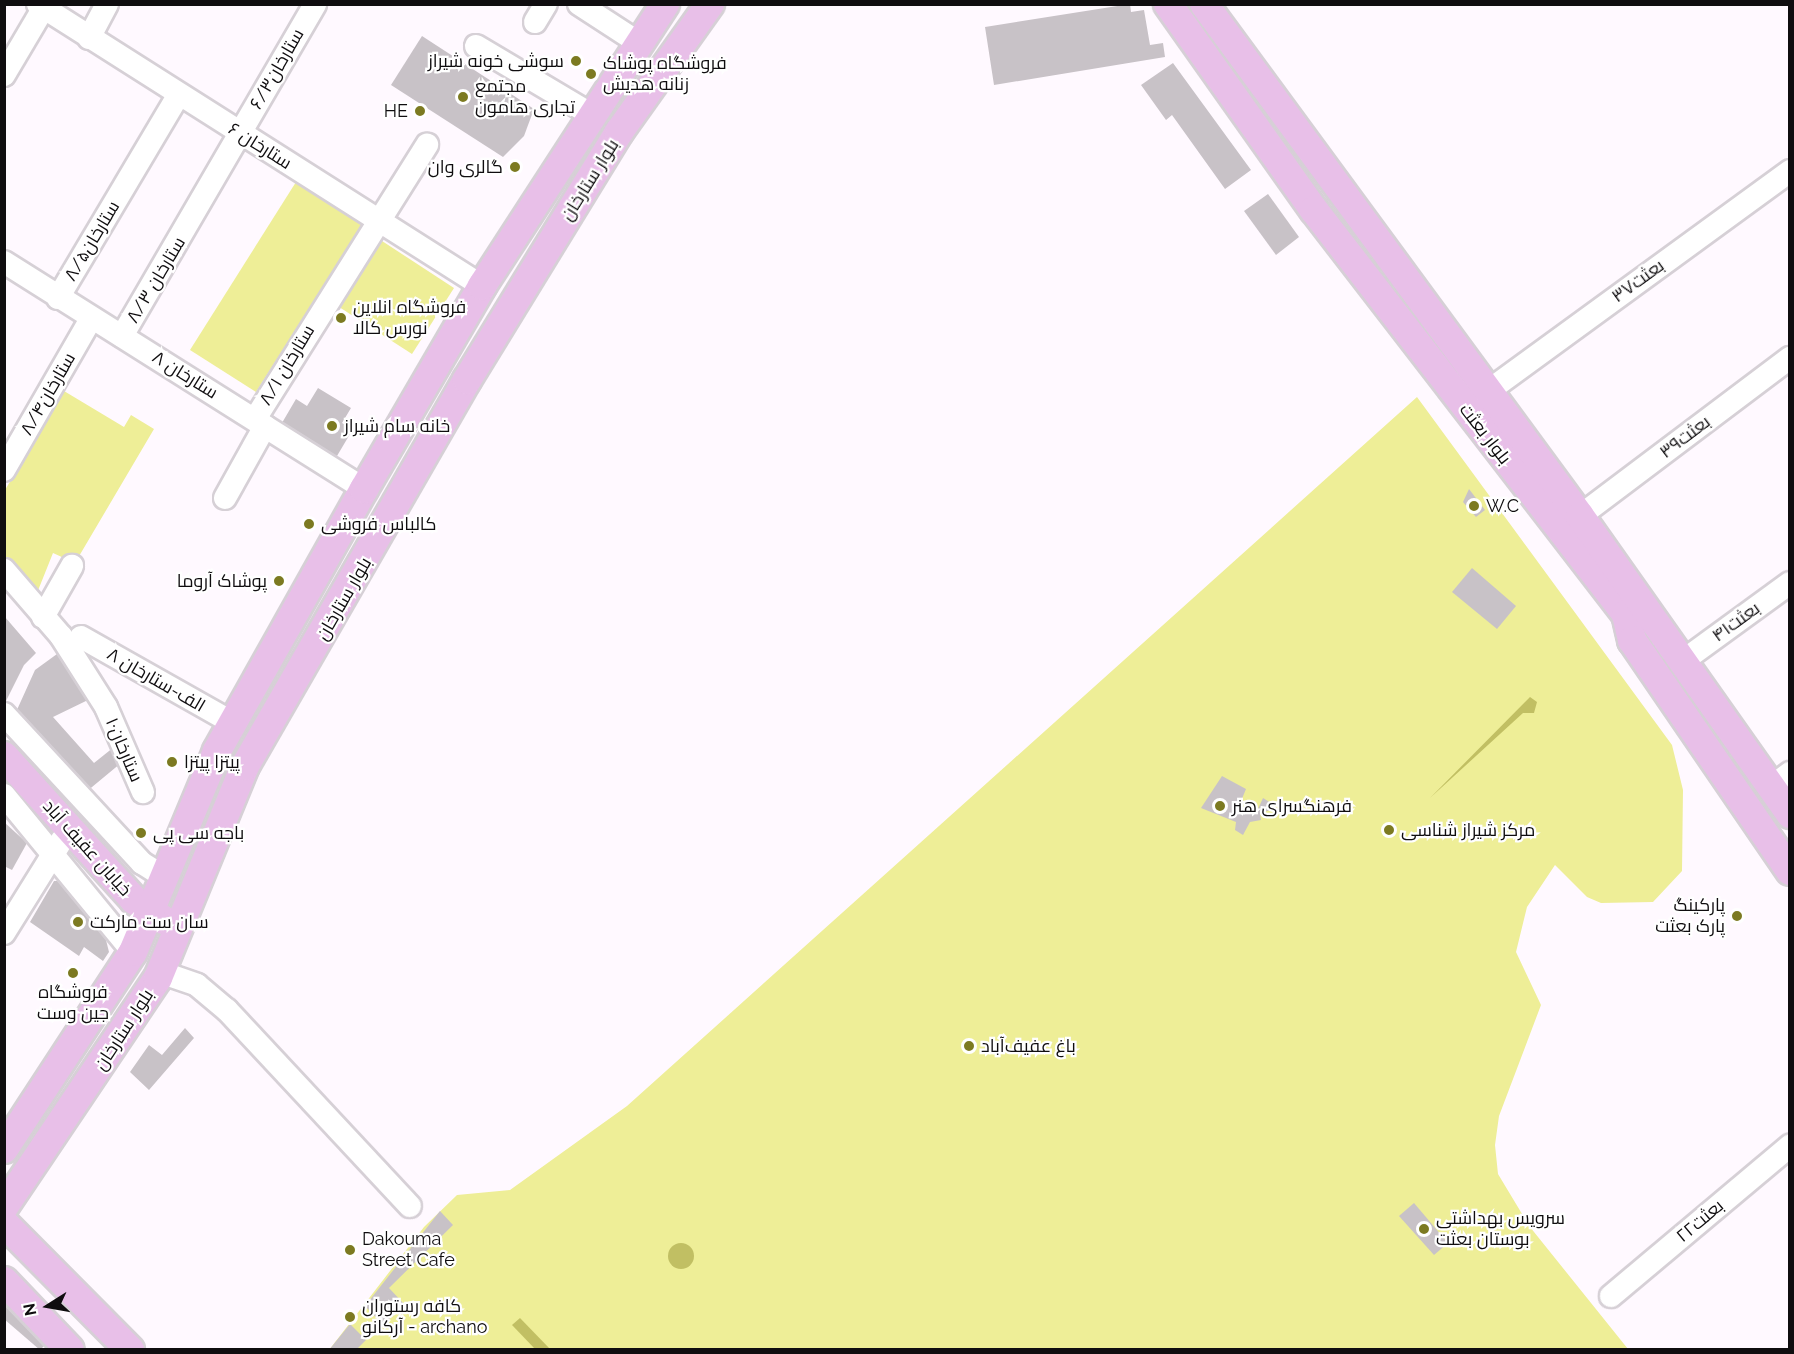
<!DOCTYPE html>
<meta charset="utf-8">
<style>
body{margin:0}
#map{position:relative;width:1794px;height:1354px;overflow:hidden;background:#fff9ff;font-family:Raleway,Cairo,sans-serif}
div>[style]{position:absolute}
.green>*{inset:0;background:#eeee97}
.water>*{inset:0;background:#c1bf63}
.round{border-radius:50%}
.building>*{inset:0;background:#c8c2c7}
.roads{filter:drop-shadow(2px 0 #d6d0d6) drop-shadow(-2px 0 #d6d0d6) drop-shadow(0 2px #d6d0d6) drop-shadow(0 -2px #d6d0d6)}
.minor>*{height:22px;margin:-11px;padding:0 11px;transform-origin:11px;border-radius:11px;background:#fff}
.major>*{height:28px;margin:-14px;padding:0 14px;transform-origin:14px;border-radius:14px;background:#e8bfe8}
.dots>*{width:16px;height:16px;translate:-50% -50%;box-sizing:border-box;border:3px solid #fff;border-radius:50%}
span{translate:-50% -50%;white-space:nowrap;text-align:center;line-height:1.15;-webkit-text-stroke:4.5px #fff;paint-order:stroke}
.poi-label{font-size:18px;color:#0f0d0f}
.right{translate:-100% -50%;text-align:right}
.left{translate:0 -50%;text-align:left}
.street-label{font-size:18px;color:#0f0d0f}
.frame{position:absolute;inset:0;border:6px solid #0f0d0f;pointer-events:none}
.north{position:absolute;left:18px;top:1276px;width:60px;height:60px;-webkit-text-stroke:4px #fff;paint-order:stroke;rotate:259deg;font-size:16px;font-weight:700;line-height:24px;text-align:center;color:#0f0d0f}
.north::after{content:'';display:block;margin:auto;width:21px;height:27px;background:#0f0d0f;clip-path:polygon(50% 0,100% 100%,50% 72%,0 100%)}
</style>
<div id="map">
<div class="green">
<i style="clip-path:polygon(296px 182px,362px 225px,256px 392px,190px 350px)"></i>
<i style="clip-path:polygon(379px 239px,454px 288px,412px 354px,336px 305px)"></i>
<i style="clip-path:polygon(64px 391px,124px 427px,131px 415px,154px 429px,75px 563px,53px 553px,35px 598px,5px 560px,5px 490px)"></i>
<i style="clip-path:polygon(1417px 397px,1672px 745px,1683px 790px,1682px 871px,1653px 902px,1601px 903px,1587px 897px,1555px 865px,1527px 907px,1516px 952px,1541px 1005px,1499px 1116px,1495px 1145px,1498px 1174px,1530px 1227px,1628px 1349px,329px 1350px,424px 1227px,457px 1195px,510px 1190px,627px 1106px)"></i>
</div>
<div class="water">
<i style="clip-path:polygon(1530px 697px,1537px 702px,1534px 713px,1523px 713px,1430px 798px)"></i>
<i class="round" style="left:668px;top:1243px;width:26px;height:26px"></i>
<i style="clip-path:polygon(520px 1318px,550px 1349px,535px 1349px,512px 1325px)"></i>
</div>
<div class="building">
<i style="clip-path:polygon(1130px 4px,1131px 12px,1144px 10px,1150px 45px,1163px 43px,1165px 57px,994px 85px,985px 27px)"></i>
<i style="clip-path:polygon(422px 36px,534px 109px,524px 136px,503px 157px,391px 85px)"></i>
<i style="clip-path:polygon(1173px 63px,1251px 170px,1225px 189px,1172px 115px,1166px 120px,1141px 85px)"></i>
<i style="clip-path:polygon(1268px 194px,1299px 237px,1276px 255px,1244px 211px)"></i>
<i style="clip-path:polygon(318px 388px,351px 408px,342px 423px,353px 429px,334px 461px,279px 428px,296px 399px,307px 406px)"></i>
<i style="clip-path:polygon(1469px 489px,1485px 510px,1476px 517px,1463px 502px)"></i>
<i style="clip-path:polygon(1472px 568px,1516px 606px,1497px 629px,1452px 592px)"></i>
<i style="clip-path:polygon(5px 617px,36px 653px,24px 665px,6px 701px)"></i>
<i style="clip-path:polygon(57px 654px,88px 700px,53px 717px,94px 763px,114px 747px,121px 763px,86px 792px,16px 712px,35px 670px)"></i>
<i style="clip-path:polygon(1222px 776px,1246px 789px,1239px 806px,1248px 812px,1257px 811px,1263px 798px,1271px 803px,1271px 810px,1260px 813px,1261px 820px,1250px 822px,1243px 835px,1235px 830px,1236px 822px,1201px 808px)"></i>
<i style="clip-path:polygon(4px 822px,27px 843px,12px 870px,4px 866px)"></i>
<i style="clip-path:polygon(54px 881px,61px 881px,105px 936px,109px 952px,103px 961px,84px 947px,79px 956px,30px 922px)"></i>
<i style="clip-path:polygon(185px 1028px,194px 1038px,149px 1090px,130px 1072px,149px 1045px,162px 1055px)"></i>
<i style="clip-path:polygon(1414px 1203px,1448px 1243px,1434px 1255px,1399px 1216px)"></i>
<i style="clip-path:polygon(440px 1211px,453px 1225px,389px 1288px,405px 1305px,383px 1325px,365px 1306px)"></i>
<i style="clip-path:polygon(4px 1303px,47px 1343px,40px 1350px,4px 1319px)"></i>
<i style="clip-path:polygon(350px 1324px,366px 1340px,356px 1350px,329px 1350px)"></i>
</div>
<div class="roads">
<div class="minor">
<i style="left:38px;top:4px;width:526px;rotate:32.42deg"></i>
<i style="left:579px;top:4px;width:72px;rotate:33deg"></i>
<i style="left:535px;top:22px;width:21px;rotate:-59deg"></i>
<i style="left:89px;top:38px;width:38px;rotate:-62deg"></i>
<i style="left:476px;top:46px;width:135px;rotate:30.7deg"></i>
<i style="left:4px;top:75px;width:77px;rotate:-59.4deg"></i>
<i style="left:4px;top:262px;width:426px;rotate:32.2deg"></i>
<i style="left:58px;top:298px;width:235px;rotate:-59.3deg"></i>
<i style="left:122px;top:336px;width:384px;rotate:-59.8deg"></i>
<i style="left:1487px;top:392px;width:375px;rotate:-36.1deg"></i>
<i style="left:255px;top:419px;width:324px;rotate:-57.9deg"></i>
<i style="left:4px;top:470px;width:174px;rotate:-60.1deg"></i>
<i style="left:225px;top:498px;width:82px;rotate:-60.9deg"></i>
<i style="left:1580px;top:516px;width:263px;rotate:-37deg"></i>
<i style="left:4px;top:570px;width:87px;rotate:49.2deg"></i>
<i style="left:61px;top:636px;width:84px;rotate:57.6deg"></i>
<i style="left:106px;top:707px;width:93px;rotate:66.5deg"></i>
<i style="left:43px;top:617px;width:59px;rotate:-60.4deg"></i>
<i style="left:81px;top:637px;width:172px;rotate:29.5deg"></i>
<i style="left:1683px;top:661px;width:132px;rotate:-36.1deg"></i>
<i style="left:4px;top:714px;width:203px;rotate:47.2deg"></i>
<i style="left:142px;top:863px;width:28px;rotate:32deg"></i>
<i style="left:1770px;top:788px;width:25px;rotate:-37deg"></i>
<i style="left:4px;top:795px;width:203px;rotate:50.6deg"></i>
<i style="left:4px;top:933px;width:110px;rotate:-58.1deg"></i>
<i style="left:160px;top:972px;width:39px;rotate:19deg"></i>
<i style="left:197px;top:985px;width:39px;rotate:40deg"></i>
<i style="left:227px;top:1010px;width:268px;rotate:47deg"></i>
<i style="left:1611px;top:1296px;width:234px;rotate:-40deg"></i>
</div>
<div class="major">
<i style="left:1168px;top:4px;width:252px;rotate:54.7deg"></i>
<i style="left:1314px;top:210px;width:510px;rotate:52.32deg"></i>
<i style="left:1626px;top:614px;width:27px;rotate:77deg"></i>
<i style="left:1632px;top:640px;width:280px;rotate:55.6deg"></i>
<i style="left:1204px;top:4px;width:635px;rotate:53.71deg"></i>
<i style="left:1580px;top:516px;width:365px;rotate:54.8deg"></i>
<i style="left:4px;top:756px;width:194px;rotate:47.9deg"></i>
<i style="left:134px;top:900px;width:37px;rotate:34deg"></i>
<i style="left:4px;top:1149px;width:235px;rotate:-56.8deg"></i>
<i style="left:133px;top:952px;width:218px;rotate:-67.3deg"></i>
<i style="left:217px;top:751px;width:300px;rotate:-60.7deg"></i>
<i style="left:364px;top:489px;width:235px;rotate:-59.8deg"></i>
<i style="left:482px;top:286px;width:336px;rotate:-57deg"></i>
<i style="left:4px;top:1207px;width:276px;rotate:-56.1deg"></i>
<i style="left:158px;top:978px;width:229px;rotate:-67.7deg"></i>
<i style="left:245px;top:766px;width:445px;rotate:-60.1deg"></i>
<i style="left:467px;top:380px;width:291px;rotate:-58.5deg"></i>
<i style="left:619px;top:132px;width:157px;rotate:-54.6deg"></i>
<i style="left:4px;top:1223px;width:179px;rotate:45.2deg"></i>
<i style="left:4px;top:1281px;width:95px;rotate:46.3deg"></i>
</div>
</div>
<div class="dots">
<i style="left:576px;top:61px;background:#7c7a21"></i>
<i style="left:591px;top:74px;background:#7c7a21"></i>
<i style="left:463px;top:97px;background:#7c7a21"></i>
<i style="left:420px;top:111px;background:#7c7a21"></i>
<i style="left:515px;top:167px;background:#7c7a21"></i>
<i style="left:341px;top:318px;background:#7c7a21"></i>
<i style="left:332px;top:426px;background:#7c7a21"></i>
<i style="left:1474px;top:506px;background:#7c7a21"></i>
<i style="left:309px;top:524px;background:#7c7a21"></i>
<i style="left:279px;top:581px;background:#7c7a21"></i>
<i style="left:172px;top:762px;background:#7c7a21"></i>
<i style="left:1220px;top:806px;background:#7c7a21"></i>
<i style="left:1389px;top:830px;background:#7c7a21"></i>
<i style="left:141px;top:833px;background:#7c7a21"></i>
<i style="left:1737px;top:916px;background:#7c7a21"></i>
<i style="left:78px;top:922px;background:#7c7a21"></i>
<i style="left:73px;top:973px;background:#7c7a21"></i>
<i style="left:969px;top:1046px;background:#7c7a21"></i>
<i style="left:1424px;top:1229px;background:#7c7a21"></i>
<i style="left:350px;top:1250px;background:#7c7a21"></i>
<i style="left:350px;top:1317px;background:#7c7a21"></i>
</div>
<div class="poi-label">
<span class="right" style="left:564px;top:61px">سوشی خونه شیراز</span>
<span class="left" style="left:603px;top:74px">فروشگاه پوشاک<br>زنانه هدیش</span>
<span class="left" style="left:475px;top:97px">مجتمع<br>تجاری هامون</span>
<span class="right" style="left:408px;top:111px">HE</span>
<span class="right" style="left:503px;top:167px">گالری وان</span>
<span class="left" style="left:353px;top:318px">فروشگاه انلاین<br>نورس کالا</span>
<span class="left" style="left:344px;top:426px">خانه سام شیراز</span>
<span class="left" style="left:1486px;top:506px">W.C</span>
<span class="left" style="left:321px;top:524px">کالباس فروشی</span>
<span class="right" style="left:267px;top:581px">پوشاک آروما</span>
<span class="left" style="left:184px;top:762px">پیتزا پیتزا</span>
<span class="left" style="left:1232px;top:806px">فرهنگسرای هنر</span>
<span class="left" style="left:1401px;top:830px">مرکز شیراز شناسی</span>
<span class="left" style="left:153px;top:833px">باجه سی پی</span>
<span class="right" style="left:1725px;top:916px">پارکینگ<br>پارک بعثت</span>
<span class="left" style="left:90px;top:922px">سان ست مارکت</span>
<span style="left:73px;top:1003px">فروشگاه<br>جین وست</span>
<span class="left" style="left:981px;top:1046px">باغ عفیف‌آباد</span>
<span class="left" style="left:1436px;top:1229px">سرویس بهداشتی<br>بوستان بعثت</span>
<span class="left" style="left:362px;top:1250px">Dakouma<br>Street Cafe</span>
<span class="left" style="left:362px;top:1317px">کافه رستوران<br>آرکانو - archano</span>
</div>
<div class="street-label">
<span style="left:277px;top:69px;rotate:-60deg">ستارخان۶/۳</span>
<span style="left:260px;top:146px;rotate:32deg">ستارخان ۶</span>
<span style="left:590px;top:180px;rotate:-58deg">بلوار ستارخان</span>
<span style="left:92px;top:241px;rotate:-59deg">ستارخان۸/۵</span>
<span style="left:156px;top:280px;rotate:-59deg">ستارخان ۸/۳</span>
<span style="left:1638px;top:281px;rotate:-36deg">بعثت۳۷</span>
<span style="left:287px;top:365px;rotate:-59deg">ستارخان ۸/۱</span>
<span style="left:185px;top:375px;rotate:32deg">ستارخان ۸</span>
<span style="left:48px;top:394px;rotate:-60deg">ستارخان۸/۴</span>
<span style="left:1485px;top:434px;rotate:52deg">بلوار بعثت</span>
<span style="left:1685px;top:437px;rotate:-37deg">بعثت۳۹</span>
<span style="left:344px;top:599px;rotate:-60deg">بلوار ستارخان</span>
<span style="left:1736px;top:622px;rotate:-36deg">بعثت۴۱</span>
<span style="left:156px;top:680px;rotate:30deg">۸ الف-ستارخان</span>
<span style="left:124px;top:750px;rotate:67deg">ستارخان۱۰</span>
<span style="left:87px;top:848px;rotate:48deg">خیابان عفیف آباد</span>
<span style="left:124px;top:1030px;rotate:-57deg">بلوار ستارخان</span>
<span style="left:1700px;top:1221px;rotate:-40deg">بعثت۲۲</span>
</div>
<div class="frame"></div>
<div class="north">N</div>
</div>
